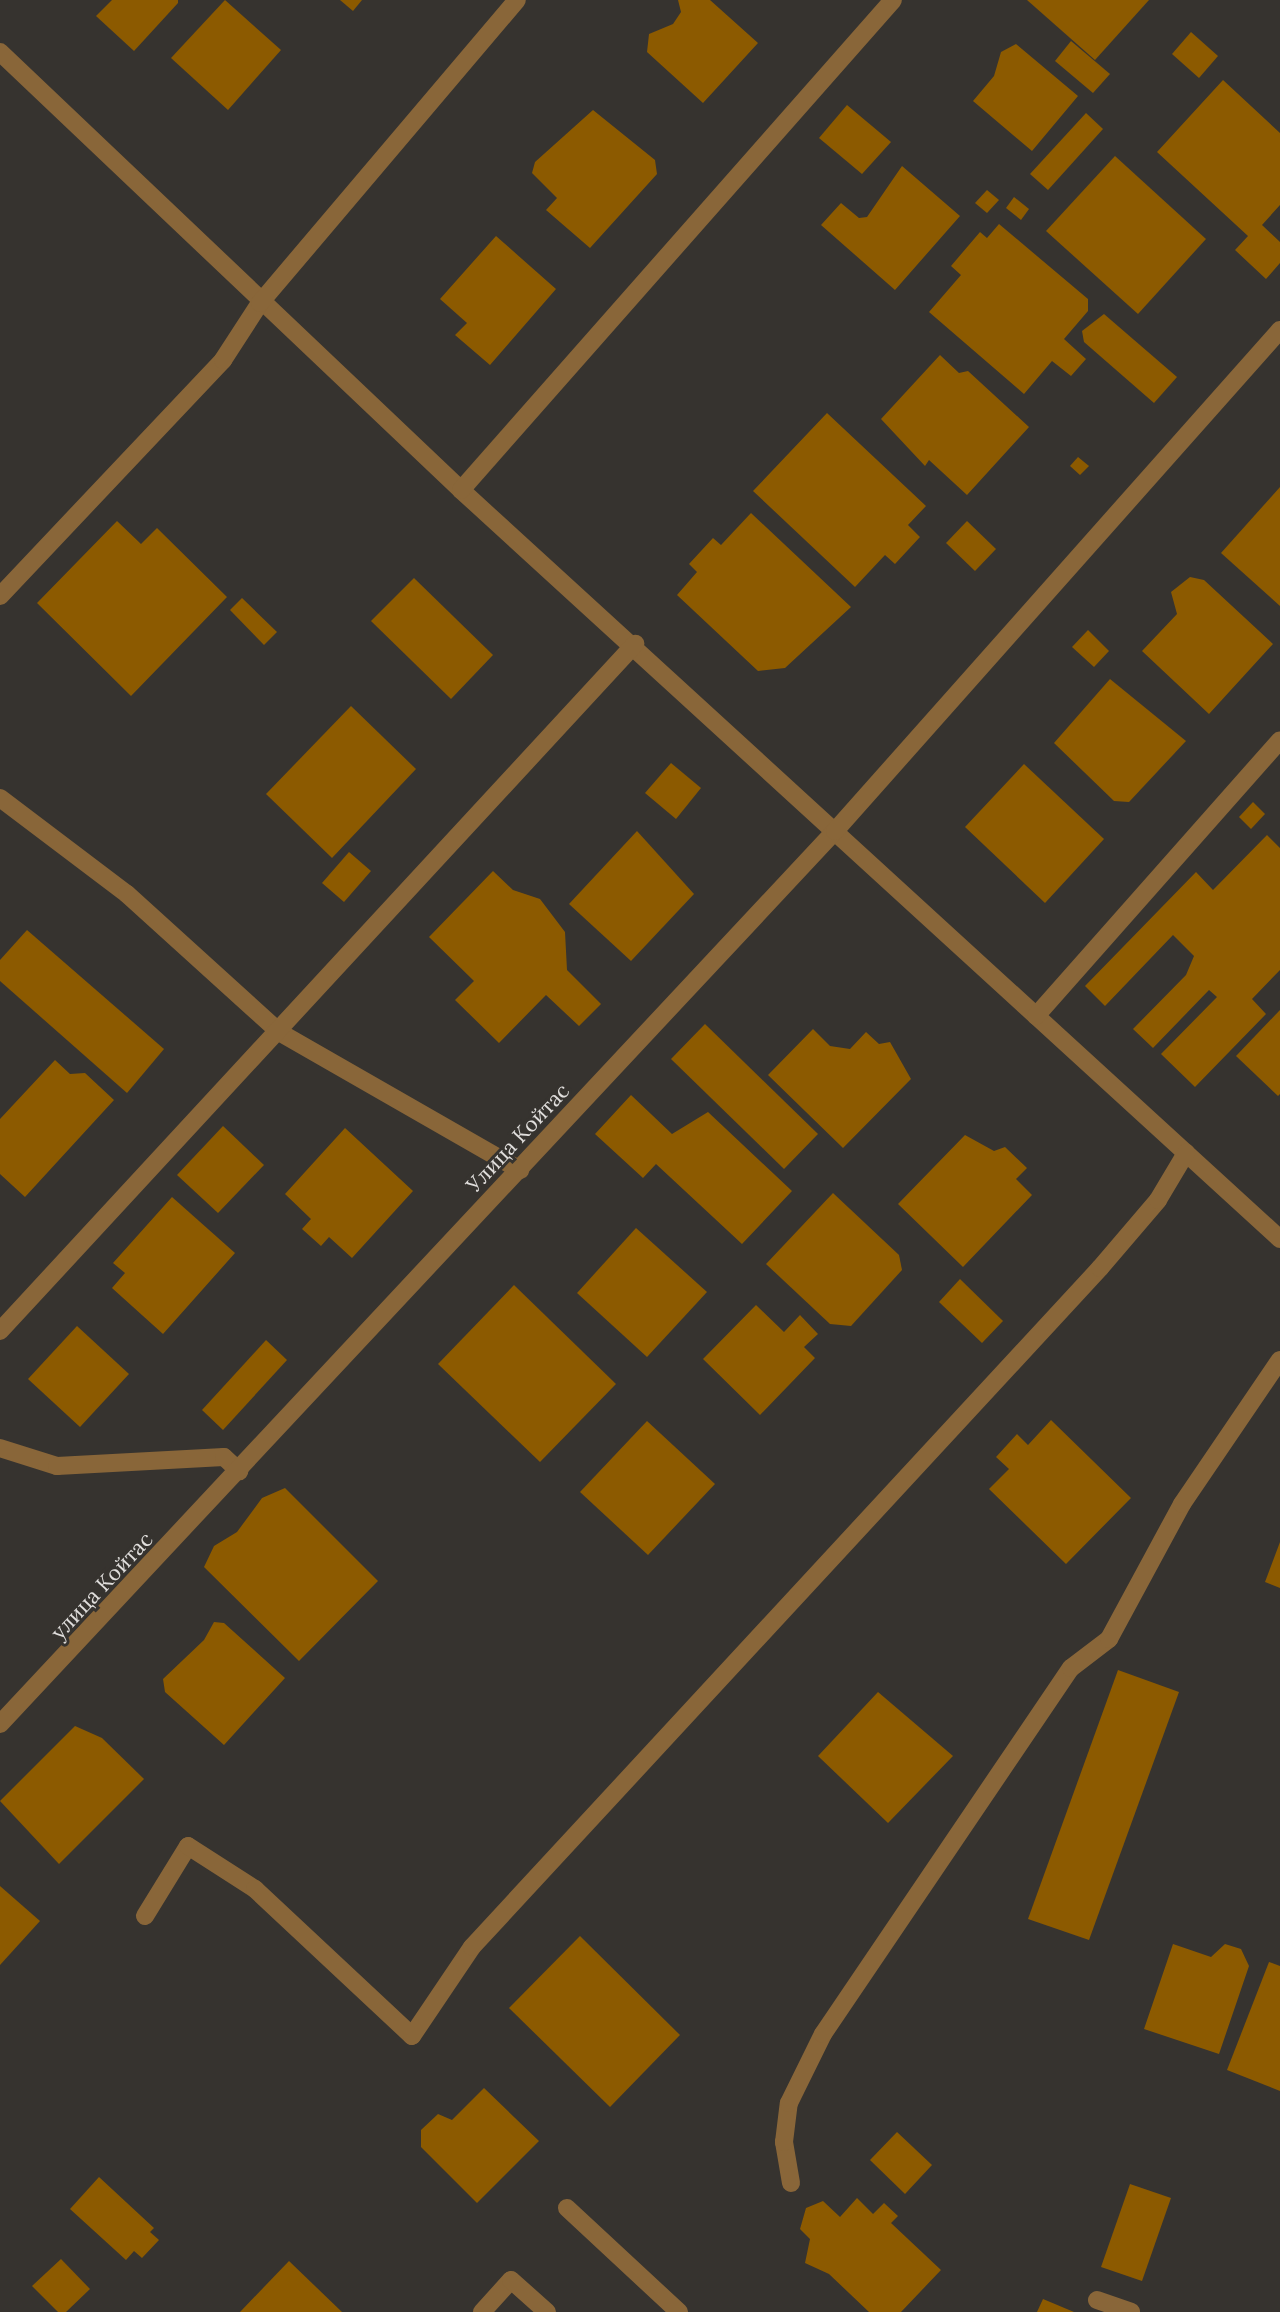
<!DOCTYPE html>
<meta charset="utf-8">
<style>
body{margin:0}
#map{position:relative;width:1280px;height:2312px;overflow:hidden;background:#36332f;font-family:Lora,serif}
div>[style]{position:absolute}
.building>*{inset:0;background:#8c5a00}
.lane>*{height:18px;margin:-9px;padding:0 9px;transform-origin:9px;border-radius:9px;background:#896639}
.street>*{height:18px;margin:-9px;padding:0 9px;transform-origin:9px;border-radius:9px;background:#896639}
span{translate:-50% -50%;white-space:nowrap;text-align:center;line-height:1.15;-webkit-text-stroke:6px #36332f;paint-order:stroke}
.street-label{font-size:21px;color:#e0dedc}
</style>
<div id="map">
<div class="building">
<i style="clip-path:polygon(112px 0,178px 0,178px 3px,134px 51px,96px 16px)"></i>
<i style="clip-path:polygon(225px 0,281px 50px,228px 110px,171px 58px)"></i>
<i style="clip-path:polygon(340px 0,362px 0,353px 11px)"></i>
<i style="clip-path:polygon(678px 0,710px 0,758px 43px,703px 103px,647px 52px,649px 34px,673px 24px,681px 12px)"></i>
<i style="clip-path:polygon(1027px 0,1149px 0,1095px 60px)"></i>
<i style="clip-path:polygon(1191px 32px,1218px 56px,1199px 78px,1172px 54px)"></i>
<i style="clip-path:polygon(1071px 41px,1110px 74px,1093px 93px,1055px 61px)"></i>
<i style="clip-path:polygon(1016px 44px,1078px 96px,1032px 151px,973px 101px,994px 76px,1001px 52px)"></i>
<i style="clip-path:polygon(1223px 80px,1280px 133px,1280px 205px,1262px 225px,1280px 242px,1280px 263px,1266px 279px,1235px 250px,1248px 236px,1157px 152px)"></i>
<i style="clip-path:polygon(847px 105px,891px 142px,862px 174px,819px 138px)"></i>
<i style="clip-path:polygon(593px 110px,655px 160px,657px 174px,590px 248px,546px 210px,557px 198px,532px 173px,535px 162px)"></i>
<i style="clip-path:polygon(1086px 113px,1103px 129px,1048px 190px,1030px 174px)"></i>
<i style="clip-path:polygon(1115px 156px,1206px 239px,1138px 314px,1046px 231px)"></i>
<i style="clip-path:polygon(902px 166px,960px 216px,895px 290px,821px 225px,841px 203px,859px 218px,867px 217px)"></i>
<i style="clip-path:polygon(987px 190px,999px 200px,987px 213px,975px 203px)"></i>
<i style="clip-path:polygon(1014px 197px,1029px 209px,1021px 220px,1006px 208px)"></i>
<i style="clip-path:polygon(999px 224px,1088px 299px,1088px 311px,1064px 339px,1086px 359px,1071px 376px,1052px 361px,1024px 394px,929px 312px,961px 275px,951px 266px,980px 232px,987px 238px)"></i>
<i style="clip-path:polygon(496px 236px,556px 289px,490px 365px,455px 335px,467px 323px,440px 299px)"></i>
<i style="clip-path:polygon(1104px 314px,1177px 377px,1154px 403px,1084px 342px,1082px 331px)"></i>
<i style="clip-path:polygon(940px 355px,959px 373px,968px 371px,1029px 427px,967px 495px,929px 460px,925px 466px,881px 419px)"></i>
<i style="clip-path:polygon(827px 413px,926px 506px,908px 525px,920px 537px,895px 564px,885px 555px,855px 587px,753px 491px)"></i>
<i style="clip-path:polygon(1078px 457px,1089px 466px,1080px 475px,1070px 466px)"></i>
<i style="clip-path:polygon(1280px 487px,1280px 606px,1221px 553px)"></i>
<i style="clip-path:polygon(751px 513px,851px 607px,785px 668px,758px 671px,677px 595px,697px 572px,689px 564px,713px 538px,721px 545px)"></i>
<i style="clip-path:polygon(117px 521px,141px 544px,157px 528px,227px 597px,131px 696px,37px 603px)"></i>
<i style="clip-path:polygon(967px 521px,996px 549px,975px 571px,946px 543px)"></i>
<i style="clip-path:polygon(1190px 577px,1204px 580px,1273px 644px,1209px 714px,1142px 651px,1177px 614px,1171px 592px)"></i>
<i style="clip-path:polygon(414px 578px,493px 655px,451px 699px,371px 621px)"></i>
<i style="clip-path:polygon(242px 598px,277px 632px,264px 645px,230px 610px)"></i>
<i style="clip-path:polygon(1088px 630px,1109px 651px,1094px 667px,1072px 647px)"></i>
<i style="clip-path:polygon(1110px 679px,1186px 741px,1129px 802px,1114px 801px,1054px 743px)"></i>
<i style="clip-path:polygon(351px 706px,416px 769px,332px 858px,266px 794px)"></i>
<i style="clip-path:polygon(671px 763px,701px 788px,676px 819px,645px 793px)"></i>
<i style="clip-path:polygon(1024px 764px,1104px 839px,1045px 903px,965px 827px)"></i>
<i style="clip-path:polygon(1253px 802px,1265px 814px,1251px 829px,1239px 817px)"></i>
<i style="clip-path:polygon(637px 831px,694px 894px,631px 961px,569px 904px)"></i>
<i style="clip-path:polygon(1267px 835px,1280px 848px,1280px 970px,1252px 999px,1266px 1014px,1195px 1087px,1161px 1054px,1217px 997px,1209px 990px,1153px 1048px,1133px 1029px,1186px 975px,1194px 956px,1173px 935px,1105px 1006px,1085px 986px,1196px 872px,1213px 890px)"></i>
<i style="clip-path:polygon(349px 852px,371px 871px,344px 902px,322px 883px)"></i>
<i style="clip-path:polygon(493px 871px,513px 890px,540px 899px,565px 932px,567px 970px,601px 1004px,579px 1026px,546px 995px,499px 1043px,455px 1000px,474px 981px,429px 937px)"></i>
<i style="clip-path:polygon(27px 930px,164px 1049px,127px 1093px,0 981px,0 960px)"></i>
<i style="clip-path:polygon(1280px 1010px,1280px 1094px,1278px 1096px,1236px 1056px)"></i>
<i style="clip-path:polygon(705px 1024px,818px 1134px,784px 1169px,671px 1059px)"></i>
<i style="clip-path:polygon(813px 1029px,830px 1046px,850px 1049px,866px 1032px,879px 1044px,890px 1042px,911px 1079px,843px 1148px,768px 1075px)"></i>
<i style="clip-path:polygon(55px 1060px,70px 1074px,85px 1073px,114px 1100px,25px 1197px,0 1174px,0 1119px)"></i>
<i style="clip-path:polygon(631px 1095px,672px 1134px,708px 1112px,792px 1191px,742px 1244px,656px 1164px,643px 1178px,595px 1134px)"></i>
<i style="clip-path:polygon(223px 1126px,264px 1165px,218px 1213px,177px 1175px)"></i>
<i style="clip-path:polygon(345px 1128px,413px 1191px,352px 1258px,329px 1237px,321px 1246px,302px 1229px,311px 1219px,285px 1194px)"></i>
<i style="clip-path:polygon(965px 1135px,994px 1151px,1005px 1147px,1027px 1168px,1016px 1179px,1032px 1195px,963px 1267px,898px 1204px)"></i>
<i style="clip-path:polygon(833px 1193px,899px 1255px,902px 1270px,851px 1326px,830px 1324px,766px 1264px)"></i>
<i style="clip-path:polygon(172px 1197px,235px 1253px,163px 1334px,112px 1288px,125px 1273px,113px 1263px)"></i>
<i style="clip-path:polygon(636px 1228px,707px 1292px,647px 1357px,577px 1293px)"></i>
<i style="clip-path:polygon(960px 1279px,1003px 1321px,982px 1343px,939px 1302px)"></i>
<i style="clip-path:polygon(514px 1285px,616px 1384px,540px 1462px,438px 1364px)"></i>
<i style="clip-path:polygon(756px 1305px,784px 1332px,800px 1315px,818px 1334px,804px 1347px,815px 1358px,760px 1415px,703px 1359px)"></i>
<i style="clip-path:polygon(77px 1326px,129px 1374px,80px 1427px,28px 1379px)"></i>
<i style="clip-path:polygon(266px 1340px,287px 1360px,223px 1430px,202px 1410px)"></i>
<i style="clip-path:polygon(1051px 1420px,1131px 1498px,1066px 1564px,989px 1489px,1009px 1469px,996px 1457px,1017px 1434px,1028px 1445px)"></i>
<i style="clip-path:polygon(647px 1421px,715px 1484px,648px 1555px,580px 1492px)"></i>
<i style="clip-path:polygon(285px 1488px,378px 1581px,299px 1661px,204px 1567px,214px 1546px,237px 1532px,262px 1498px)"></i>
<i style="clip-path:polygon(1280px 1542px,1280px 1588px,1265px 1582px)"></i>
<i style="clip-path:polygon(214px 1622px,224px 1623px,285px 1678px,224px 1745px,165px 1692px,163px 1679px,204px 1640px)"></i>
<i style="clip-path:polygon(1118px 1670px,1179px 1692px,1089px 1940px,1028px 1919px)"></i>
<i style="clip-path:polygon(878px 1692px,953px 1756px,888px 1823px,818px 1756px)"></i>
<i style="clip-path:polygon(75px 1726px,102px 1738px,144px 1779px,59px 1864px,0 1801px)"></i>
<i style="clip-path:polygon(0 1886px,40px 1921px,0 1965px)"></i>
<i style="clip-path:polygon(580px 1936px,680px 2035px,610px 2107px,509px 2008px)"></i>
<i style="clip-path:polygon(1173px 1944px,1211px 1957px,1225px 1944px,1241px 1949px,1249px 1966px,1219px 2054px,1144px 2029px)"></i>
<i style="clip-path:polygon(1269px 1962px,1280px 1966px,1280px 2091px,1227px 2070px)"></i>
<i style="clip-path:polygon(484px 2088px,539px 2141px,477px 2203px,421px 2147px,421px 2130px,438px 2114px,452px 2120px)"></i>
<i style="clip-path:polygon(897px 2132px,932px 2165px,905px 2194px,870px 2160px)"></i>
<i style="clip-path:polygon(99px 2177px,154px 2228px,150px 2232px,159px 2240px,142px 2258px,134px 2251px,126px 2260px,70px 2209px)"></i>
<i style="clip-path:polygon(1130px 2184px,1171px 2198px,1142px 2281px,1101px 2267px)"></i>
<i style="clip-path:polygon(857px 2198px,873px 2214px,884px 2203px,898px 2216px,891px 2223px,941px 2270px,901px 2312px,869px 2312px,829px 2274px,805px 2263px,810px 2239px,800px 2229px,806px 2208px,823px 2201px,840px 2217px)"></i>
<i style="clip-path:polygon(61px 2259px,90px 2289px,66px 2312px,58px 2312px,32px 2286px)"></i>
<i style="clip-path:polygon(289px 2261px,342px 2312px,240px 2312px)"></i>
<i style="clip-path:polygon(1043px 2299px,1074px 2312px,1037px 2312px)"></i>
</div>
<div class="lane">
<i style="left:567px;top:2208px;width:153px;rotate:42.9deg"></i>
<i style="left:482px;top:2312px;width:43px;rotate:-47.8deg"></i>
<i style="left:511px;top:2280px;width:48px;rotate:41.6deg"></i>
</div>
<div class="street">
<i style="left:0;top:52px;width:636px;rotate:43.53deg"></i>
<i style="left:461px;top:490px;width:1110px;rotate:42.44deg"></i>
<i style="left:461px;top:490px;width:653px;rotate:-48.6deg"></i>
<i style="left:0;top:596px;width:325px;rotate:-46.6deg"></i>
<i style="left:223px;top:360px;width:68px;rotate:-57deg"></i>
<i style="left:260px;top:303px;width:397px;rotate:-49.7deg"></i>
<i style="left:0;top:798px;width:159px;rotate:37.1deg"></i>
<i style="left:127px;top:894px;width:205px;rotate:42.2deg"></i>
<i style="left:279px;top:1032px;width:278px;rotate:29.8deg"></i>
<i style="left:1036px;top:1016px;width:368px;rotate:-48.5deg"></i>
<i style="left:0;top:1331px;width:936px;rotate:-47.25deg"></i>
<i style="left:0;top:1448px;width:60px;rotate:17.5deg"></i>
<i style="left:57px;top:1466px;width:167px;rotate:-3.1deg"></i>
<i style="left:224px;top:1457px;width:21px;rotate:43deg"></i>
<i style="left:0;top:1724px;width:1223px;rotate:-46.92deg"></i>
<i style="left:835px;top:831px;width:670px;rotate:-48.39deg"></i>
<i style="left:145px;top:1916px;width:82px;rotate:-58.4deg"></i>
<i style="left:188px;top:1846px;width:80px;rotate:32.7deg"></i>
<i style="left:255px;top:1889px;width:215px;rotate:43.1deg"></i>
<i style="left:412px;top:2036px;width:107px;rotate:-56deg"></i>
<i style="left:472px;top:1947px;width:925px;rotate:-47.23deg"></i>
<i style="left:1100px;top:1268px;width:89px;rotate:-49.5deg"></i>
<i style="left:1158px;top:1200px;width:55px;rotate:-59.2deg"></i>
<i style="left:791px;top:2183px;width:42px;rotate:-99.7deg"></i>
<i style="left:784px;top:2142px;width:39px;rotate:-83deg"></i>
<i style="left:789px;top:2103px;width:77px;rotate:-63.8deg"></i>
<i style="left:823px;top:2034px;width:442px;rotate:-55.9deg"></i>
<i style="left:1071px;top:1668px;width:48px;rotate:-37.3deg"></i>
<i style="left:1109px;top:1639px;width:153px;rotate:-61.6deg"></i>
<i style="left:1182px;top:1504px;width:174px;rotate:-55.8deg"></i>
<i style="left:1097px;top:2300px;width:36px;rotate:19deg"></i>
</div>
<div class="street-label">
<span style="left:518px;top:1138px;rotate:-47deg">Улица Койтас</span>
<span style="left:102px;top:1586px;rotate:-47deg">улица Койтас</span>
</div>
</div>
